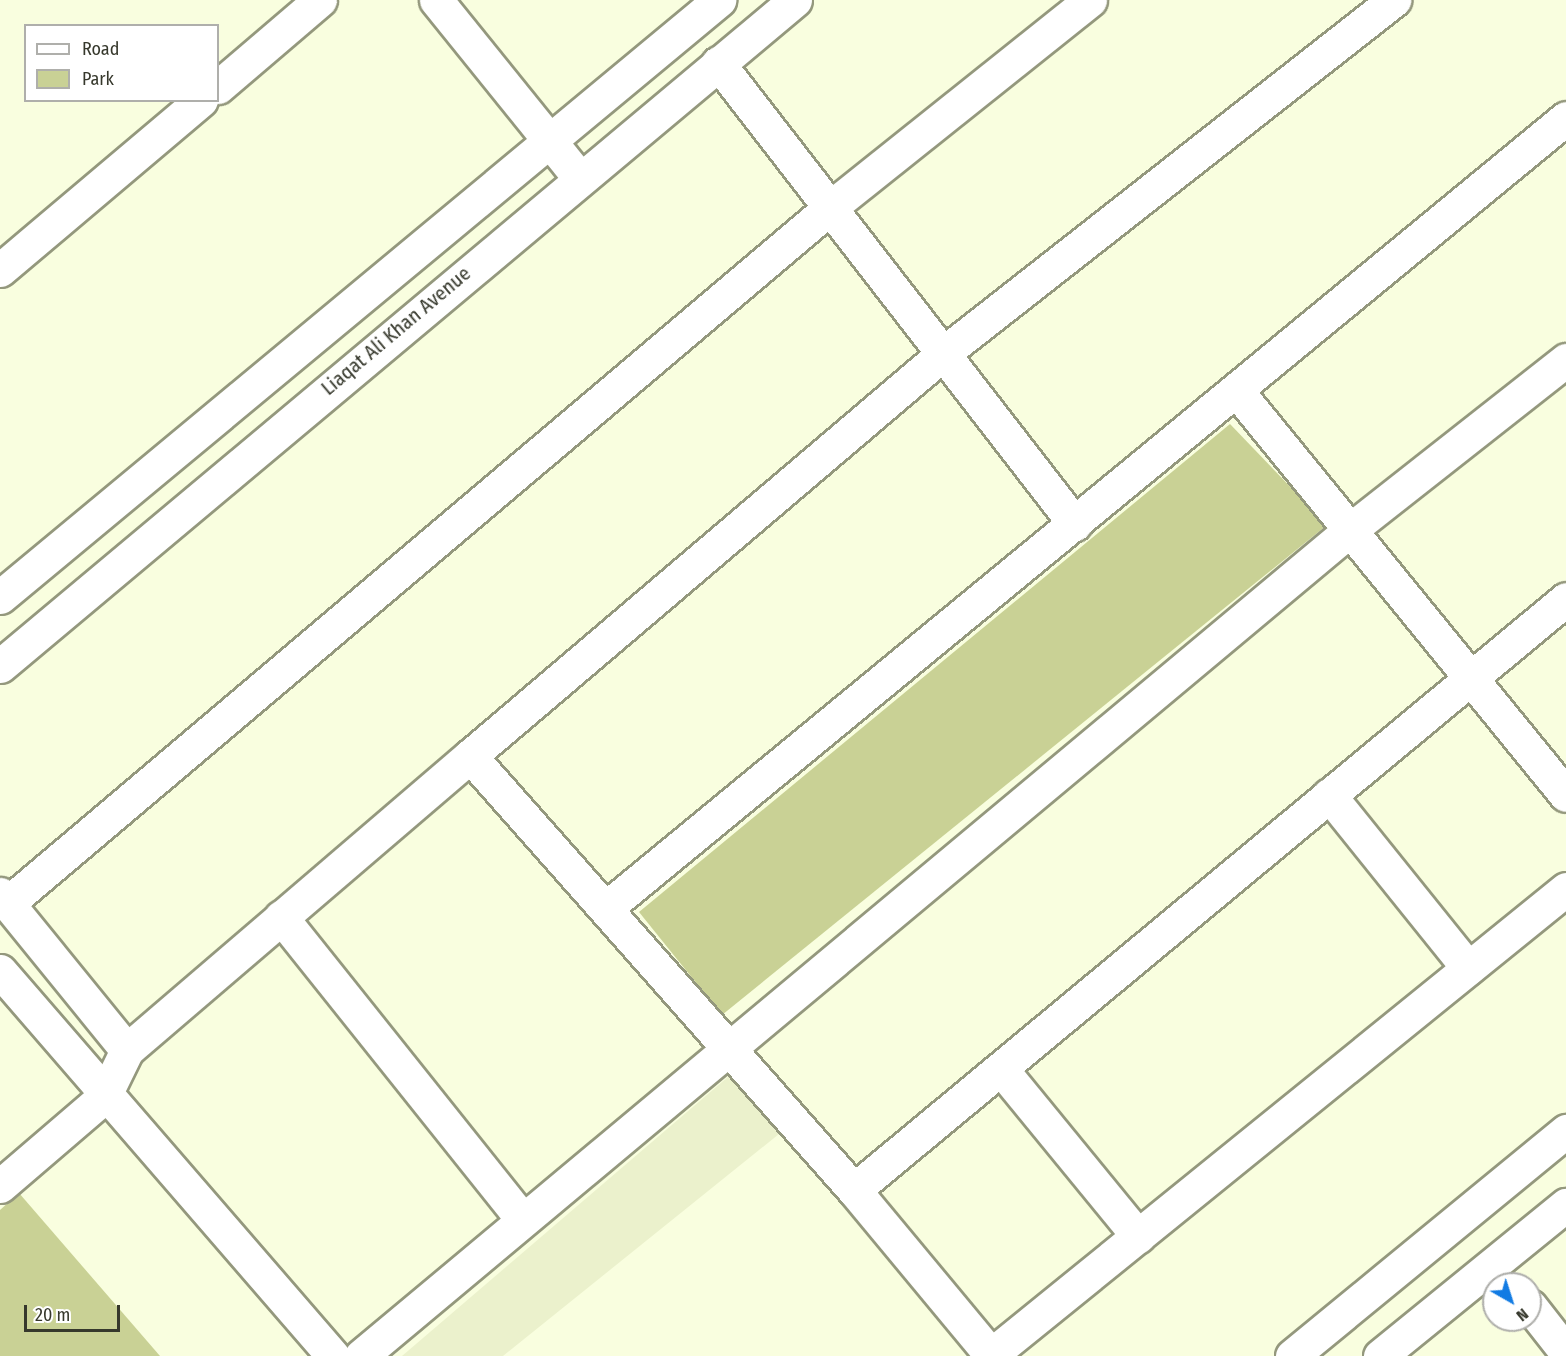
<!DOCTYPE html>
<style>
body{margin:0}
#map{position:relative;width:1566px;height:1356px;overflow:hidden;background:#f9fedf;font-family:"Fira Sans Condensed",sans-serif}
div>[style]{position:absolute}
.built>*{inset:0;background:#ebf1cc}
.green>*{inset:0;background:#c9d195}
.roads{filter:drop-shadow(2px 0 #94987d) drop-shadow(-2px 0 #94987d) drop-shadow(0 2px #94987d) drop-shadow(0 -2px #94987d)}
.minor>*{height:33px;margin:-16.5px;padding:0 16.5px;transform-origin:16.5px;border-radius:16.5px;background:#fff}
span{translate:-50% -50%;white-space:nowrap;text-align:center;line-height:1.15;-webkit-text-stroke:4.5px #fff;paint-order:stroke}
.street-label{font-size:20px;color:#36382c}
.legend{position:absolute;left:24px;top:24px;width:195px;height:78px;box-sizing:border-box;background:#fff;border:2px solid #afafab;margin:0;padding:8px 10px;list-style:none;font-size:18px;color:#36382c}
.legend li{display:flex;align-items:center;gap:12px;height:30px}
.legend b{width:30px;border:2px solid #afafab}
.north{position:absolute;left:1482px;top:1272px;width:60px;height:60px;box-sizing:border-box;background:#fff;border:2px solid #afafab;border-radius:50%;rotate:141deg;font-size:16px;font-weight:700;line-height:24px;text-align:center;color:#36382c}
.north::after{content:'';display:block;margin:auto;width:21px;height:27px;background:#127be3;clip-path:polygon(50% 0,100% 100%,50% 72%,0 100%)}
.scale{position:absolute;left:24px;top:1305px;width:96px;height:27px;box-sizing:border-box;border:3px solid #36382c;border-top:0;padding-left:8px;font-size:18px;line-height:21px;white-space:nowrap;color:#36382c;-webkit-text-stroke:4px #fff;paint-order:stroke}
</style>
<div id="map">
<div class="built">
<i style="clip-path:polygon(729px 1076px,779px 1134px,503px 1356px,402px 1356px)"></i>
</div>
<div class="green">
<i style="clip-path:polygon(1230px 424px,1327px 525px,722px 1015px,639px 912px)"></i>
<i style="clip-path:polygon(19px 1193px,160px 1356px,0 1356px,0 1210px)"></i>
</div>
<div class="roads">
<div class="minor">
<i style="left:436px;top:0;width:228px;rotate:51.1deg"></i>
<i style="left:718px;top:63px;width:583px;rotate:52.25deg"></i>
<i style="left:218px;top:87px;width:134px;rotate:-40.5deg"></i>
<i style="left:0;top:270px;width:263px;rotate:-40.2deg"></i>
<i style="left:1236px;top:390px;width:522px;rotate:50.83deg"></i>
<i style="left:0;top:597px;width:935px;rotate:-39.7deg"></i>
<i style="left:0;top:666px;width:1037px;rotate:-39.95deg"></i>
<i style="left:470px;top:756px;width:579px;rotate:48.5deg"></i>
<i style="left:854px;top:1190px;width:216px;rotate:50.3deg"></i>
<i style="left:1329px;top:795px;width:222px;rotate:51.2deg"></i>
<i style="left:0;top:894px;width:201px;rotate:50.9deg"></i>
<i style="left:8px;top:903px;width:1079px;rotate:-40.23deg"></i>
<i style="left:832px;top:206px;width:330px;rotate:-38.6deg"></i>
<i style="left:606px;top:908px;width:1243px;rotate:-39.45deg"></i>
<i style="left:281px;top:917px;width:385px;rotate:51.4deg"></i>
<i style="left:0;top:971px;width:509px;rotate:49.14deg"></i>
<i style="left:1002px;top:1070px;width:215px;rotate:50.7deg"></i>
<i style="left:0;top:1186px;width:137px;rotate:-40.6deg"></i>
<i style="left:104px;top:1097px;width:52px;rotate:-63.9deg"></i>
<i style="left:127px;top:1050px;width:452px;rotate:-40.6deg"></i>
<i style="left:470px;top:756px;width:624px;rotate:-40.38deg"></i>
<i style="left:945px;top:352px;width:571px;rotate:-38.1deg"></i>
<i style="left:854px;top:1190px;width:925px;rotate:-39.69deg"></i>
<i style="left:1530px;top:1306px;width:58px;rotate:52deg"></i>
<i style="left:991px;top:1355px;width:740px;rotate:-39.02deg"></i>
<i style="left:361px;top:1356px;width:1289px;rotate:-39.87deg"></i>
<i style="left:1350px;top:530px;width:275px;rotate:-38.2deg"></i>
<i style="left:1292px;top:1356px;width:355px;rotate:-39.4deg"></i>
<i style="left:1380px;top:1356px;width:240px;rotate:-39.1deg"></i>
</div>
</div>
<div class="street-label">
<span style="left:396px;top:331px;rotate:-40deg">Liaqat Ali Khan Avenue</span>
</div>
<ul class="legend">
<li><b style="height:8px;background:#fff"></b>Road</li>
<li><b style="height:16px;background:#c9d195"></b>Park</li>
</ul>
<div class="north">N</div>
<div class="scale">20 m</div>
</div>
